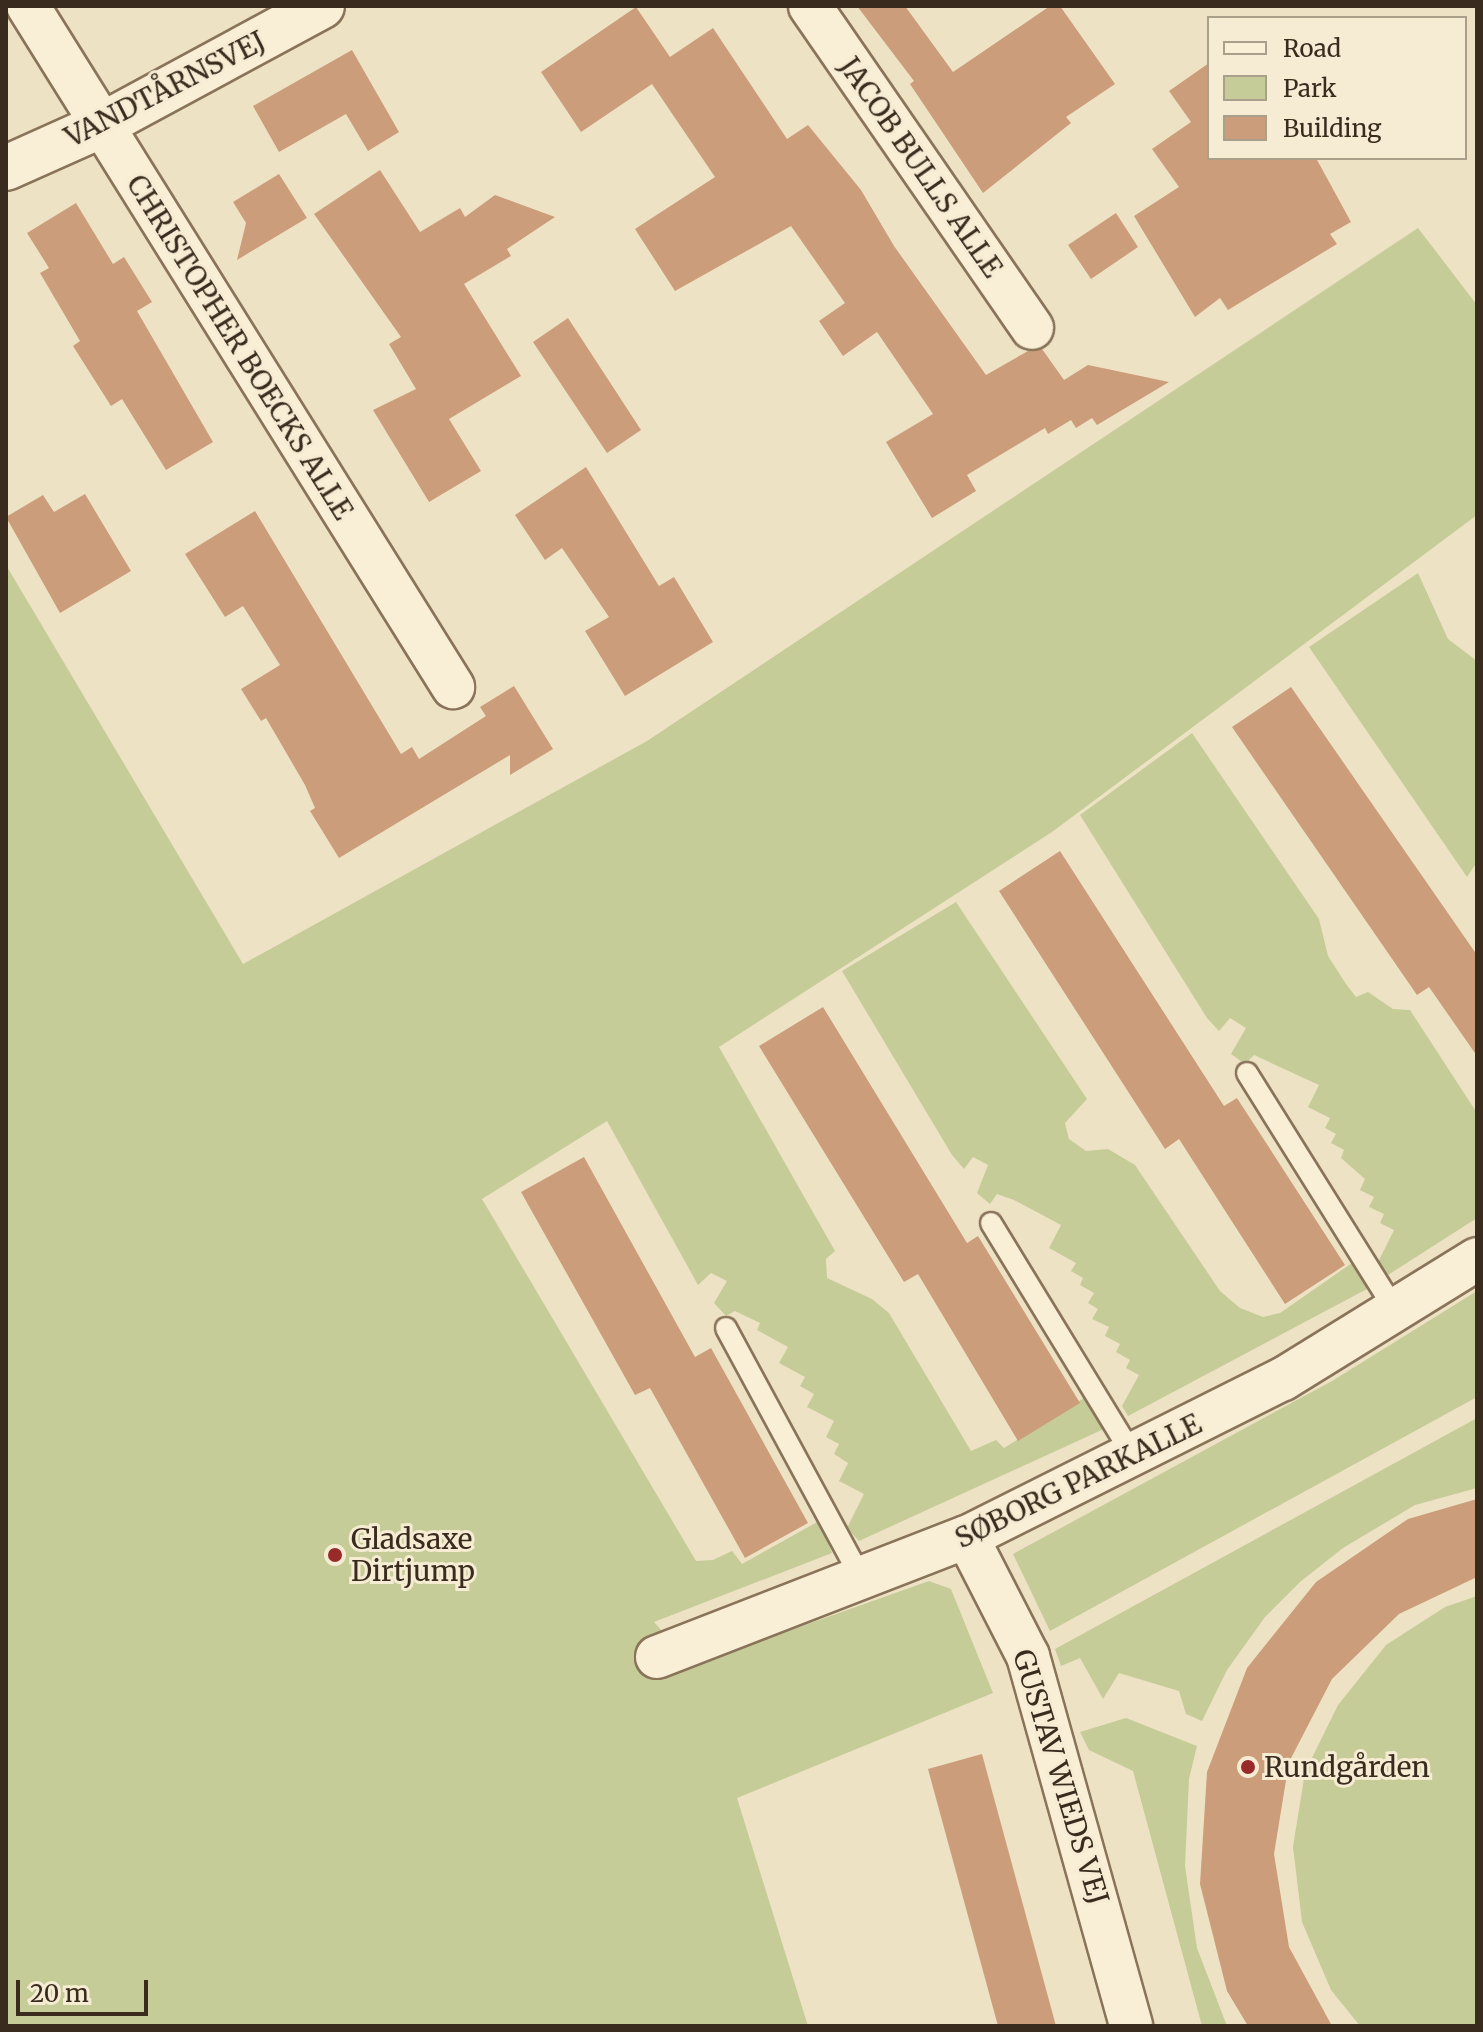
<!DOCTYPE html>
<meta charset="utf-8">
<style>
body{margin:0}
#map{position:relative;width:1483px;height:2032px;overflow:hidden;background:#eee2c4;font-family:Merriweather,serif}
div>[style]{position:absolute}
.green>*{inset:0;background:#c5cc98}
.building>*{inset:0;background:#cc9d7a}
.roads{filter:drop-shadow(2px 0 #89745a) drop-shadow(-2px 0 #89745a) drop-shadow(0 2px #89745a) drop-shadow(0 -2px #89745a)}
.lane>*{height:20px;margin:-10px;padding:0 10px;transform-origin:10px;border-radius:10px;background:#f9efd7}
.street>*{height:42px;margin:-21px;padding:0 21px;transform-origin:21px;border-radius:21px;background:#f9efd7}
.secondary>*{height:44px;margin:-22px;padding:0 22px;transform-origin:22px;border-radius:22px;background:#f9efd7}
.dots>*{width:22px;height:22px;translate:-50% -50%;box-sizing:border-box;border:4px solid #f6ecd3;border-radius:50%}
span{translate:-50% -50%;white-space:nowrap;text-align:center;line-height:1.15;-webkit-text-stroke:6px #f6ecd3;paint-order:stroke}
.street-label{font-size:28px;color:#392c1e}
.poi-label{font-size:28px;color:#392c1e}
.left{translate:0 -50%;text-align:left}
.frame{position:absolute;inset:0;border:8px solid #392c1e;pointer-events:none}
.legend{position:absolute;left:1207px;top:16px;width:260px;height:144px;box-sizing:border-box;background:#f6ecd3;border:2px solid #aa9f8b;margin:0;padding:10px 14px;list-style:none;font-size:24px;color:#392c1e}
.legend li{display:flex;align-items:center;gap:16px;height:40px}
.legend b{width:40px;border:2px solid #aa9f8b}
.scale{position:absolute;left:16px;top:1980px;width:132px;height:36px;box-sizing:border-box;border:4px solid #392c1e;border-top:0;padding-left:10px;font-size:24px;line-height:28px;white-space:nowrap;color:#392c1e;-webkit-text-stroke:6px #f6ecd3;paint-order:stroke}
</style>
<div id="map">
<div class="green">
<i style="clip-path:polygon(1418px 228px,1477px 305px,1477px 515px,1052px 832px,719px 1047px,835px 1251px,826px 1259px,827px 1278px,872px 1299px,889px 1313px,971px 1451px,996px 1440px,1004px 1448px,1087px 1396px,1106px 1428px,859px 1541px,847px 1528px,864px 1494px,839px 1481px,848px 1463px,834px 1454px,839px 1444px,826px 1437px,834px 1421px,807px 1407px,814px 1394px,800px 1386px,805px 1377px,779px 1363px,788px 1347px,757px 1330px,760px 1323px,735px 1311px,726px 1316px,714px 1303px,727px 1281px,711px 1273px,698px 1285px,607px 1121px,482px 1199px,696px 1561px,713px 1560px,732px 1551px,742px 1564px,819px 1521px,832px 1553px,654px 1622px,692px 1665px,929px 1581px,951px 1589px,993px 1693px,737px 1798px,808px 2026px,6px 2026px,6px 565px,243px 964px,647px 741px)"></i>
<i style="clip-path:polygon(1418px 573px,1448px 639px,1477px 661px,1477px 862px,1467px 877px,1309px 647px)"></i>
<i style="clip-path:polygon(1192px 733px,1319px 919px,1328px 956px,1346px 984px,1356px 997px,1368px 992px,1393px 1009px,1410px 1010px,1477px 1113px,1477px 1218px,1388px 1275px,1378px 1262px,1394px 1230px,1380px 1223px,1384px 1214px,1369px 1207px,1374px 1197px,1360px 1190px,1365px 1179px,1341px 1158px,1344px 1150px,1331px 1143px,1336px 1134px,1325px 1128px,1330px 1118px,1308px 1107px,1319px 1085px,1254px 1055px,1245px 1064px,1231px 1054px,1246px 1028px,1230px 1018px,1219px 1031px,1207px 1018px,1080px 815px)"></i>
<i style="clip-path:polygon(956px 902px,1087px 1099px,1065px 1123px,1069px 1139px,1086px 1151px,1108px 1149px,1135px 1165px,1220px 1291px,1240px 1308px,1263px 1317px,1280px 1313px,1352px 1263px,1367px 1289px,1128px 1416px,1122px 1406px,1139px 1375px,1126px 1368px,1130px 1360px,1116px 1352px,1120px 1344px,1105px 1336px,1109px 1327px,1092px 1319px,1098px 1309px,1088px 1303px,1094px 1293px,1080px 1285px,1083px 1278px,1071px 1271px,1076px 1263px,1049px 1248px,1061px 1225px,1014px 1200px,997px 1194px,990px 1204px,977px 1193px,988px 1165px,973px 1157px,964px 1169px,952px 1155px,842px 971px)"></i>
<i style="clip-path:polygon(1477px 1291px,1477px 1397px,1050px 1631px,1013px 1554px,1332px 1381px)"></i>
<i style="clip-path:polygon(1477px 1418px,1477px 1488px,1415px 1505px,1343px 1548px,1300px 1582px,1265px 1617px,1227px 1670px,1202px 1721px,1186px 1714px,1179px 1691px,1119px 1673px,1103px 1699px,1080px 1658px,1061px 1666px,1055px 1649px)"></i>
<i style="clip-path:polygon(1477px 1596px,1477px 2026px,1360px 2026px,1331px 1990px,1302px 1922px,1293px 1847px,1305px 1772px,1338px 1705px,1386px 1645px,1445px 1607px)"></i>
<i style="clip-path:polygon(1126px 1718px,1197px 1746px,1189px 1779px,1185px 1866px,1197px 1948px,1227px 2026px,1202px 2026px,1133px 1771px,1089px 1750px,1080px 1732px)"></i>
</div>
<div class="building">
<i style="clip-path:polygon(857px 6px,905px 6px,953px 72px,1050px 6px,1060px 6px,1115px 84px,1066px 117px,1071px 123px,983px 193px,910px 84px,914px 81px)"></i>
<i style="clip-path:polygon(636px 7px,670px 57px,713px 28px,787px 139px,808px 125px,861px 190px,894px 246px,986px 375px,1028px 351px,1042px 349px,1064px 380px,1088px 365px,1169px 382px,1097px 425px,1092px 418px,1076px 428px,1071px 420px,1048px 434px,1045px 428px,967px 475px,976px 491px,932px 518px,886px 442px,933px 414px,877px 332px,843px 356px,819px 321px,845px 303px,791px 226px,675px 291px,635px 229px,715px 177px,652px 84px,581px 132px,541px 72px)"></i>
<i style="clip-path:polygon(352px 50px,399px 132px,368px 151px,346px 114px,279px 152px,253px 106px)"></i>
<i style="clip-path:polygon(1209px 63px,1209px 158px,1316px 158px,1351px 222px,1330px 234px,1337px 244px,1228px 310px,1220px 298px,1195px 317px,1134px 216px,1179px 187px,1152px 149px,1191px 122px,1169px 91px)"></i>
<i style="clip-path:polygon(380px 170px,420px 232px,460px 208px,465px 217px,495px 195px,555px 217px,507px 249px,511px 256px,464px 284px,521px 376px,449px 419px,481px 471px,429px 502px,373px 410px,416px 389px,389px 344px,401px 337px,314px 214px)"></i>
<i style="clip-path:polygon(279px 174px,307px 218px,237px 260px,246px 223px,233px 202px)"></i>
<i style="clip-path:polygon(76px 203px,113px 264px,124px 257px,152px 302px,137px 311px,213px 442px,166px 470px,122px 399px,111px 406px,73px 346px,80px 341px,40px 273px,49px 268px,27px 233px)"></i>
<i style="clip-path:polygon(1116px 213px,1138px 247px,1091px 279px,1068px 245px)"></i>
<i style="clip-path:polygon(568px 318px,641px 430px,607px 453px,533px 342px)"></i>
<i style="clip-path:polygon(586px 467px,659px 586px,674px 577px,713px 642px,625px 696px,585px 631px,609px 617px,562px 548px,545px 560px,515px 515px)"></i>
<i style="clip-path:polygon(85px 494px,131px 571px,60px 613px,6px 517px,43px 495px,54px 512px)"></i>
<i style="clip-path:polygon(255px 511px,401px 754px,412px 747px,419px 759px,486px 716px,480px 707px,514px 686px,553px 749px,510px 775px,510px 755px,339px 858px,310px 811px,315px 808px,305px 785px,266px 718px,261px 721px,241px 689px,280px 665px,243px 606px,225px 617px,185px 554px)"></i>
<i style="clip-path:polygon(1291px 687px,1477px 955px,1477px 1056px,1429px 987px,1417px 995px,1232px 727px)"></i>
<i style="clip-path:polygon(1060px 851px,1224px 1106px,1237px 1098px,1345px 1265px,1285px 1304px,1179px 1139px,1165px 1149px,999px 891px)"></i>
<i style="clip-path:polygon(823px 1007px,967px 1243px,978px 1236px,1080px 1403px,1018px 1441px,918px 1274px,904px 1282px,759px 1046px)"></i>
<i style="clip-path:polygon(584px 1157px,695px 1357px,711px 1348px,808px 1523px,745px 1558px,650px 1388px,635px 1395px,521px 1192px)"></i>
<i style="clip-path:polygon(1477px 1499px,1477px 1577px,1399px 1614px,1332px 1679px,1289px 1762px,1274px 1854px,1289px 1947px,1332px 2026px,1248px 2026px,1227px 1991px,1200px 1884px,1207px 1772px,1247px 1668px,1316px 1582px,1408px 1519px)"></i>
<i style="clip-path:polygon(982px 1754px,1056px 2026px,998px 2026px,928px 1769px)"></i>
</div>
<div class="roads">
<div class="lane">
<i style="left:1247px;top:1073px;width:279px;rotate:58deg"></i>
<i style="left:991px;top:1223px;width:273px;rotate:58.6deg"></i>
<i style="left:726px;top:1328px;width:286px;rotate:61.6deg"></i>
</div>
<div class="street">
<i style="left:28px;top:6px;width:803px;rotate:58.03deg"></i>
<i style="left:810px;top:6px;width:391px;rotate:55.4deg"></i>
<i style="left:967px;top:1537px;width:134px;rotate:62.9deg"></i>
<i style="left:1028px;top:1656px;width:384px;rotate:74.4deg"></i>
<i style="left:657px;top:1657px;width:332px;rotate:-21.2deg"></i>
<i style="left:967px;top:1537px;width:353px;rotate:-26.6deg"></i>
<i style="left:1283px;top:1379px;width:228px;rotate:-31.7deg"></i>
</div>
<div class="secondary">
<i style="left:6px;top:168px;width:105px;rotate:-24.1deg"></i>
<i style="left:102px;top:125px;width:250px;rotate:-28.4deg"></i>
</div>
</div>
<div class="dots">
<i style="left:335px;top:1555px;background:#982b2a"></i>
<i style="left:1248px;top:1767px;background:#982b2a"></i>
</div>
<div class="street-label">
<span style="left:165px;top:89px;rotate:-27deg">VANDTÅRNSVEJ</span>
<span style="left:921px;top:167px;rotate:55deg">JACOB BULLS ALLE</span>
<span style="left:240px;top:347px;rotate:58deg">CHRISTOPHER BOECKS ALLE</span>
<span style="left:1078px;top:1481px;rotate:-26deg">SØBORG PARKALLE</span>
<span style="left:1061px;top:1777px;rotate:73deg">GUSTAV WIEDS VEJ</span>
</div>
<div class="poi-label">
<span class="left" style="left:351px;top:1555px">Gladsaxe<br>Dirtjump</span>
<span class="left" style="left:1264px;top:1767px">Rundgården</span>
</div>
<div class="frame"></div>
<ul class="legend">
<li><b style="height:10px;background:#f9efd7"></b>Road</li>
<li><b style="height:22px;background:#c5cc98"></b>Park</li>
<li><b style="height:22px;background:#cc9d7a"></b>Building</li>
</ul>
<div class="scale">20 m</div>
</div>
